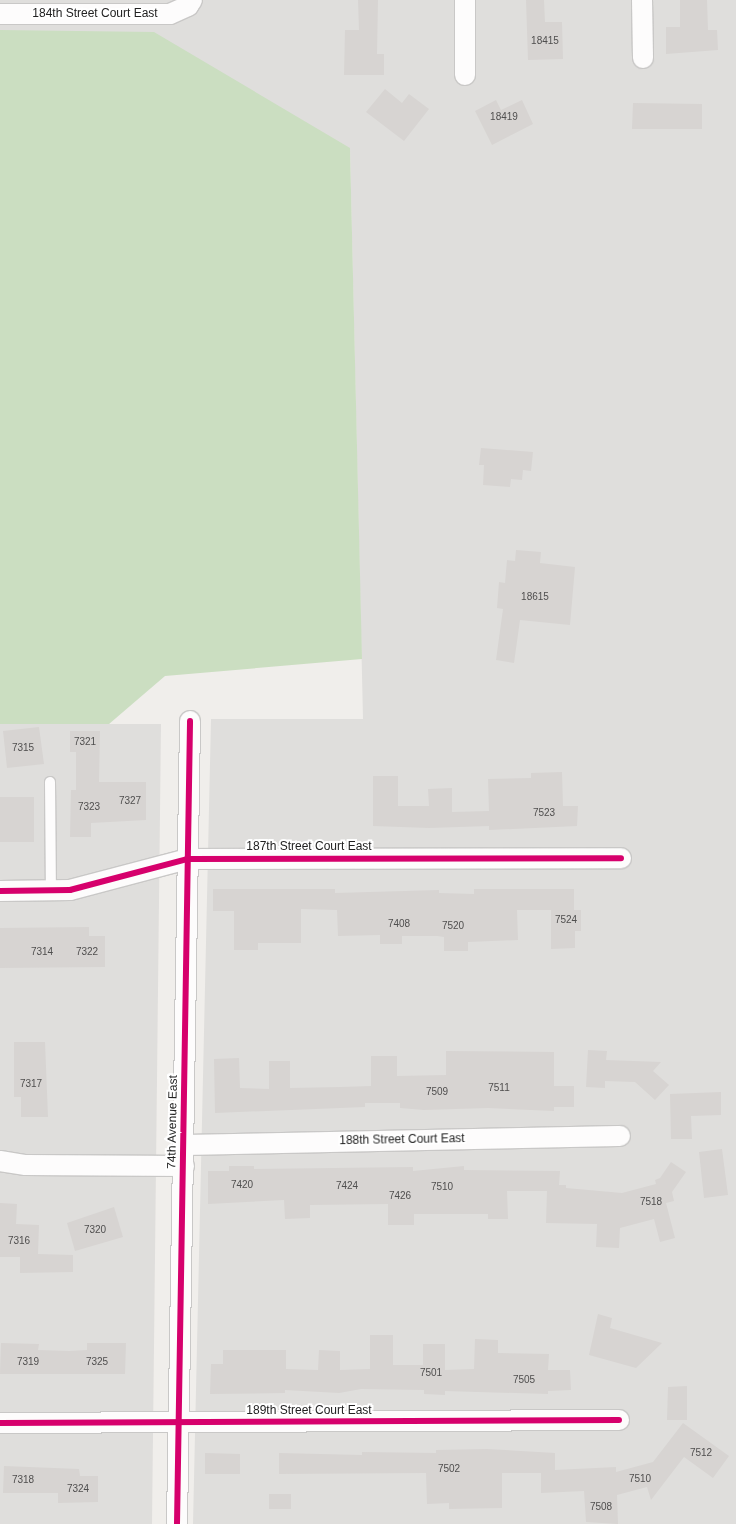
<!DOCTYPE html>
<style>
body{margin:0}
#map{position:relative;width:736px;height:1524px;overflow:hidden;background:#f0eeeb;font-family:Helvetica,sans-serif}
div>[style]{position:absolute}
.residential>*{inset:0;background:#dfdedc}
.forest>*{inset:0;background:#cbdec1}
.building>*{inset:0;background:#d7d4d2}
.roads{filter:drop-shadow(1px 0 #c9c8c7) drop-shadow(-1px 0 #c9c8c7) drop-shadow(0 1px #c9c8c7) drop-shadow(0 -1px #c9c8c7)}
.lane>*{height:10px;margin:-5px;padding:0 5px;transform-origin:5px;border-radius:5px;background:#fdfcfc}
.street>*{height:20px;margin:-10px;padding:0 10px;transform-origin:10px;border-radius:10px;background:#fdfcfc}
.cycleway>*{height:6px;margin:-3px;padding:0 3px;transform-origin:3px;border-radius:3px;background:#d6006c}
span{translate:-50% -50%;white-space:nowrap;text-align:center;line-height:1.15;-webkit-text-stroke:4px #fff;paint-order:stroke}
.number-label{font-size:10px;color:#4f4e4e}
.number-label span{-webkit-text-stroke-width:0}
.street-label{font-size:12px;color:#222}
</style>
<div id="map">
<div class="residential">
<i style="clip-path:polygon(0 0,736px 0,736px 1524px,193px 1524px,211px 719px,363px 719px,350px 149px,0 145px)"></i>
<i style="clip-path:polygon(0 724px,161px 724px,152px 1524px,0 1524px)"></i>
</div>
<div class="forest">
<i style="clip-path:polygon(0 30px,154px 32px,350px 148px,362px 659px,165px 676px,109px 724px,0 724px)"></i>
</div>
<div class="building">
<i style="clip-path:polygon(358px 0,378px 0,377px 54px,384px 54px,384px 75px,344px 75px,345px 30px,359px 30px)"></i>
<i style="clip-path:polygon(526px 0,544px 0,545px 22px,562px 22px,563px 59px,528px 60px)"></i>
<i style="clip-path:polygon(680px 0,707px 0,708px 30px,717px 30px,718px 50px,666px 54px,666px 27px,680px 27px)"></i>
<i style="clip-path:polygon(385px 89px,402px 103px,409px 94px,429px 109px,404px 141px,366px 112px)"></i>
<i style="clip-path:polygon(496px 100px,501px 110px,522px 100px,533px 124px,492px 145px,475px 111px)"></i>
<i style="clip-path:polygon(633px 103px,702px 104px,702px 129px,632px 129px)"></i>
<i style="clip-path:polygon(481px 448px,533px 452px,531px 471px,523px 470px,522px 480px,511px 479px,510px 487px,483px 485px,484px 465px,479px 465px)"></i>
<i style="clip-path:polygon(516px 550px,541px 552px,540px 563px,575px 567px,570px 625px,520px 620px,514px 663px,496px 660px,503px 609px,497px 608px,499px 582px,505px 583px,507px 560px,515px 561px)"></i>
<i style="clip-path:polygon(39px 727px,44px 764px,7px 768px,3px 731px)"></i>
<i style="clip-path:polygon(70px 731px,100px 731px,99px 782px,146px 782px,146px 820px,91px 823px,91px 837px,70px 837px,71px 790px,76px 790px,76px 752px,70px 752px)"></i>
<i style="clip-path:polygon(562px 772px,563px 806px,578px 806px,577px 826px,489px 830px,489px 826px,429px 828px,373px 826px,373px 776px,398px 776px,398px 806px,429px 806px,428px 789px,452px 788px,452px 812px,489px 811px,488px 779px,531px 778px,531px 773px)"></i>
<i style="clip-path:polygon(0 797px,34px 797px,34px 842px,0 842px)"></i>
<i style="clip-path:polygon(213px 889px,335px 889px,335px 893px,439px 890px,439px 893px,474px 894px,474px 889px,574px 889px,574px 910px,581px 910px,581px 931px,575px 931px,575px 948px,551px 949px,551px 910px,517px 910px,518px 940px,468px 942px,468px 951px,444px 951px,444px 937px,437px 936px,402px 936px,402px 944px,380px 944px,380px 935px,338px 936px,337px 910px,301px 909px,301px 943px,258px 943px,258px 950px,234px 950px,234px 911px,213px 911px)"></i>
<i style="clip-path:polygon(89px 927px,89px 936px,105px 936px,105px 967px,0 968px,0 928px)"></i>
<i style="clip-path:polygon(14px 1042px,45px 1042px,48px 1117px,21px 1117px,21px 1097px,14px 1097px)"></i>
<i style="clip-path:polygon(588px 1050px,607px 1051px,606px 1060px,661px 1062px,653px 1071px,669px 1085px,655px 1100px,635px 1082px,605px 1081px,605px 1088px,586px 1087px)"></i>
<i style="clip-path:polygon(446px 1051px,554px 1052px,554px 1086px,574px 1086px,574px 1107px,554px 1107px,554px 1111px,488px 1108px,424px 1110px,400px 1108px,400px 1103px,365px 1103px,365px 1107px,215px 1113px,214px 1059px,239px 1058px,240px 1088px,269px 1089px,269px 1061px,290px 1061px,290px 1088px,341px 1087px,371px 1086px,371px 1056px,397px 1056px,397px 1076px,446px 1075px)"></i>
<i style="clip-path:polygon(721px 1092px,721px 1115px,691px 1116px,692px 1139px,671px 1139px,670px 1094px)"></i>
<i style="clip-path:polygon(722px 1149px,728px 1195px,704px 1198px,699px 1152px)"></i>
<i style="clip-path:polygon(671px 1162px,686px 1172px,672px 1192px,674px 1201px,666px 1203px,675px 1238px,660px 1242px,654px 1219px,620px 1228px,619px 1248px,596px 1247px,597px 1224px,546px 1223px,547px 1191px,507px 1191px,508px 1219px,488px 1219px,488px 1214px,414px 1214px,414px 1225px,388px 1225px,388px 1204px,310px 1205px,310px 1218px,285px 1219px,284px 1200px,208px 1204px,208px 1171px,229px 1171px,229px 1166px,254px 1166px,254px 1169px,413px 1167px,413px 1171px,464px 1166px,464px 1170px,560px 1171px,559px 1185px,566px 1185px,566px 1188px,622px 1193px,656px 1184px,655px 1180px,660px 1178px)"></i>
<i style="clip-path:polygon(0 1203px,17px 1204px,16px 1224px,39px 1225px,38px 1254px,73px 1255px,73px 1272px,20px 1273px,20px 1257px,0 1257px)"></i>
<i style="clip-path:polygon(114px 1207px,123px 1237px,75px 1251px,67px 1223px)"></i>
<i style="clip-path:polygon(598px 1314px,612px 1318px,610px 1328px,662px 1343px,636px 1368px,589px 1355px)"></i>
<i style="clip-path:polygon(370px 1335px,393px 1335px,393px 1365px,423px 1365px,423px 1344px,445px 1344px,445px 1370px,474px 1369px,475px 1339px,498px 1340px,498px 1353px,549px 1354px,548px 1370px,570px 1370px,571px 1390px,548px 1391px,548px 1394px,445px 1391px,445px 1395px,424px 1394px,424px 1390px,361px 1389px,339px 1393px,285px 1390px,285px 1393px,210px 1394px,211px 1364px,223px 1364px,223px 1350px,286px 1350px,286px 1369px,318px 1370px,319px 1350px,340px 1351px,340px 1370px,370px 1369px)"></i>
<i style="clip-path:polygon(1px 1343px,39px 1344px,38px 1350px,69px 1351px,87px 1350px,87px 1343px,126px 1343px,125px 1374px,0 1374px)"></i>
<i style="clip-path:polygon(687px 1386px,687px 1420px,667px 1420px,668px 1387px)"></i>
<i style="clip-path:polygon(683px 1423px,729px 1456px,713px 1478px,684px 1457px,651px 1500px,647px 1487px,617px 1495px,618px 1524px,586px 1522px,584px 1491px,541px 1493px,541px 1473px,502px 1473px,502px 1508px,449px 1509px,449px 1503px,427px 1504px,426px 1473px,279px 1474px,279px 1453px,362px 1455px,362px 1452px,436px 1453px,436px 1450px,487px 1449px,555px 1453px,555px 1470px,616px 1467px,616px 1472px,653px 1462px)"></i>
<i style="clip-path:polygon(205px 1453px,240px 1454px,240px 1474px,205px 1474px)"></i>
<i style="clip-path:polygon(4px 1466px,79px 1469px,80px 1476px,98px 1476px,98px 1502px,58px 1503px,58px 1493px,3px 1493px)"></i>
<i style="clip-path:polygon(269px 1494px,291px 1494px,291px 1509px,269px 1509px)"></i>
</div>
<div class="roads">
<div class="lane">
<i style="left:50px;top:782px;width:108px;rotate:89.5deg"></i>
</div>
<div class="street">
<i style="left:465px;top:0;width:75px;rotate:90deg"></i>
<i style="left:642px;top:0;width:58px;rotate:89deg"></i>
<i style="left:0;top:14px;width:170px"></i>
<i style="left:170px;top:14px;width:20px;rotate:-24deg"></i>
<i style="left:188px;top:6px;width:7px;rotate:-56deg"></i>
<i style="left:0;top:891px;width:70px;rotate:-0.8deg"></i>
<i style="left:70px;top:890px;width:121px;rotate:-14.8deg"></i>
<i style="left:187px;top:859px;width:434px;rotate:-0.1deg"></i>
<i style="left:184px;top:1145px;width:436px;rotate:-1.2deg"></i>
<i style="left:0;top:1161px;width:26px;rotate:9deg"></i>
<i style="left:26px;top:1165px;width:158px;rotate:0.4deg"></i>
<i style="left:0;top:1423px;width:619px;rotate:-0.28deg"></i>
<i style="left:177px;top:1524px;width:803px;rotate:-89.07deg"></i>
</div>
</div>
<div class="cycleway">
<i style="left:0;top:891px;width:70px;rotate:-0.8deg"></i>
<i style="left:70px;top:890px;width:121px;rotate:-14.8deg"></i>
<i style="left:187px;top:859px;width:434px;rotate:-0.1deg"></i>
<i style="left:0;top:1423px;width:619px;rotate:-0.28deg"></i>
<i style="left:177px;top:1524px;width:803px;rotate:-89.07deg"></i>
</div>
<div class="number-label">
<span style="left:545px;top:41px">18415</span>
<span style="left:504px;top:117px">18419</span>
<span style="left:535px;top:597px">18615</span>
<span style="left:85px;top:742px">7321</span>
<span style="left:23px;top:748px">7315</span>
<span style="left:130px;top:801px">7327</span>
<span style="left:89px;top:807px">7323</span>
<span style="left:544px;top:813px">7523</span>
<span style="left:566px;top:920px">7524</span>
<span style="left:399px;top:924px">7408</span>
<span style="left:453px;top:926px">7520</span>
<span style="left:42px;top:952px">7314</span>
<span style="left:87px;top:952px">7322</span>
<span style="left:31px;top:1084px">7317</span>
<span style="left:499px;top:1088px">7511</span>
<span style="left:437px;top:1092px">7509</span>
<span style="left:242px;top:1185px">7420</span>
<span style="left:347px;top:1186px">7424</span>
<span style="left:442px;top:1187px">7510</span>
<span style="left:400px;top:1196px">7426</span>
<span style="left:651px;top:1202px">7518</span>
<span style="left:95px;top:1230px">7320</span>
<span style="left:19px;top:1241px">7316</span>
<span style="left:28px;top:1362px">7319</span>
<span style="left:97px;top:1362px">7325</span>
<span style="left:431px;top:1373px">7501</span>
<span style="left:524px;top:1380px">7505</span>
<span style="left:701px;top:1453px">7512</span>
<span style="left:449px;top:1469px">7502</span>
<span style="left:640px;top:1479px">7510</span>
<span style="left:23px;top:1480px">7318</span>
<span style="left:78px;top:1489px">7324</span>
<span style="left:601px;top:1507px">7508</span>
</div>
<div class="street-label">
<span style="left:95px;top:14px">184th Street Court East</span>
<span style="left:309px;top:847px">187th Street Court East</span>
<span style="left:173px;top:1122px;rotate:-89deg">74th Avenue East</span>
<span style="left:402px;top:1140px;rotate:-1deg">188th Street Court East</span>
<span style="left:309px;top:1411px">189th Street Court East</span>
</div>
</div>
